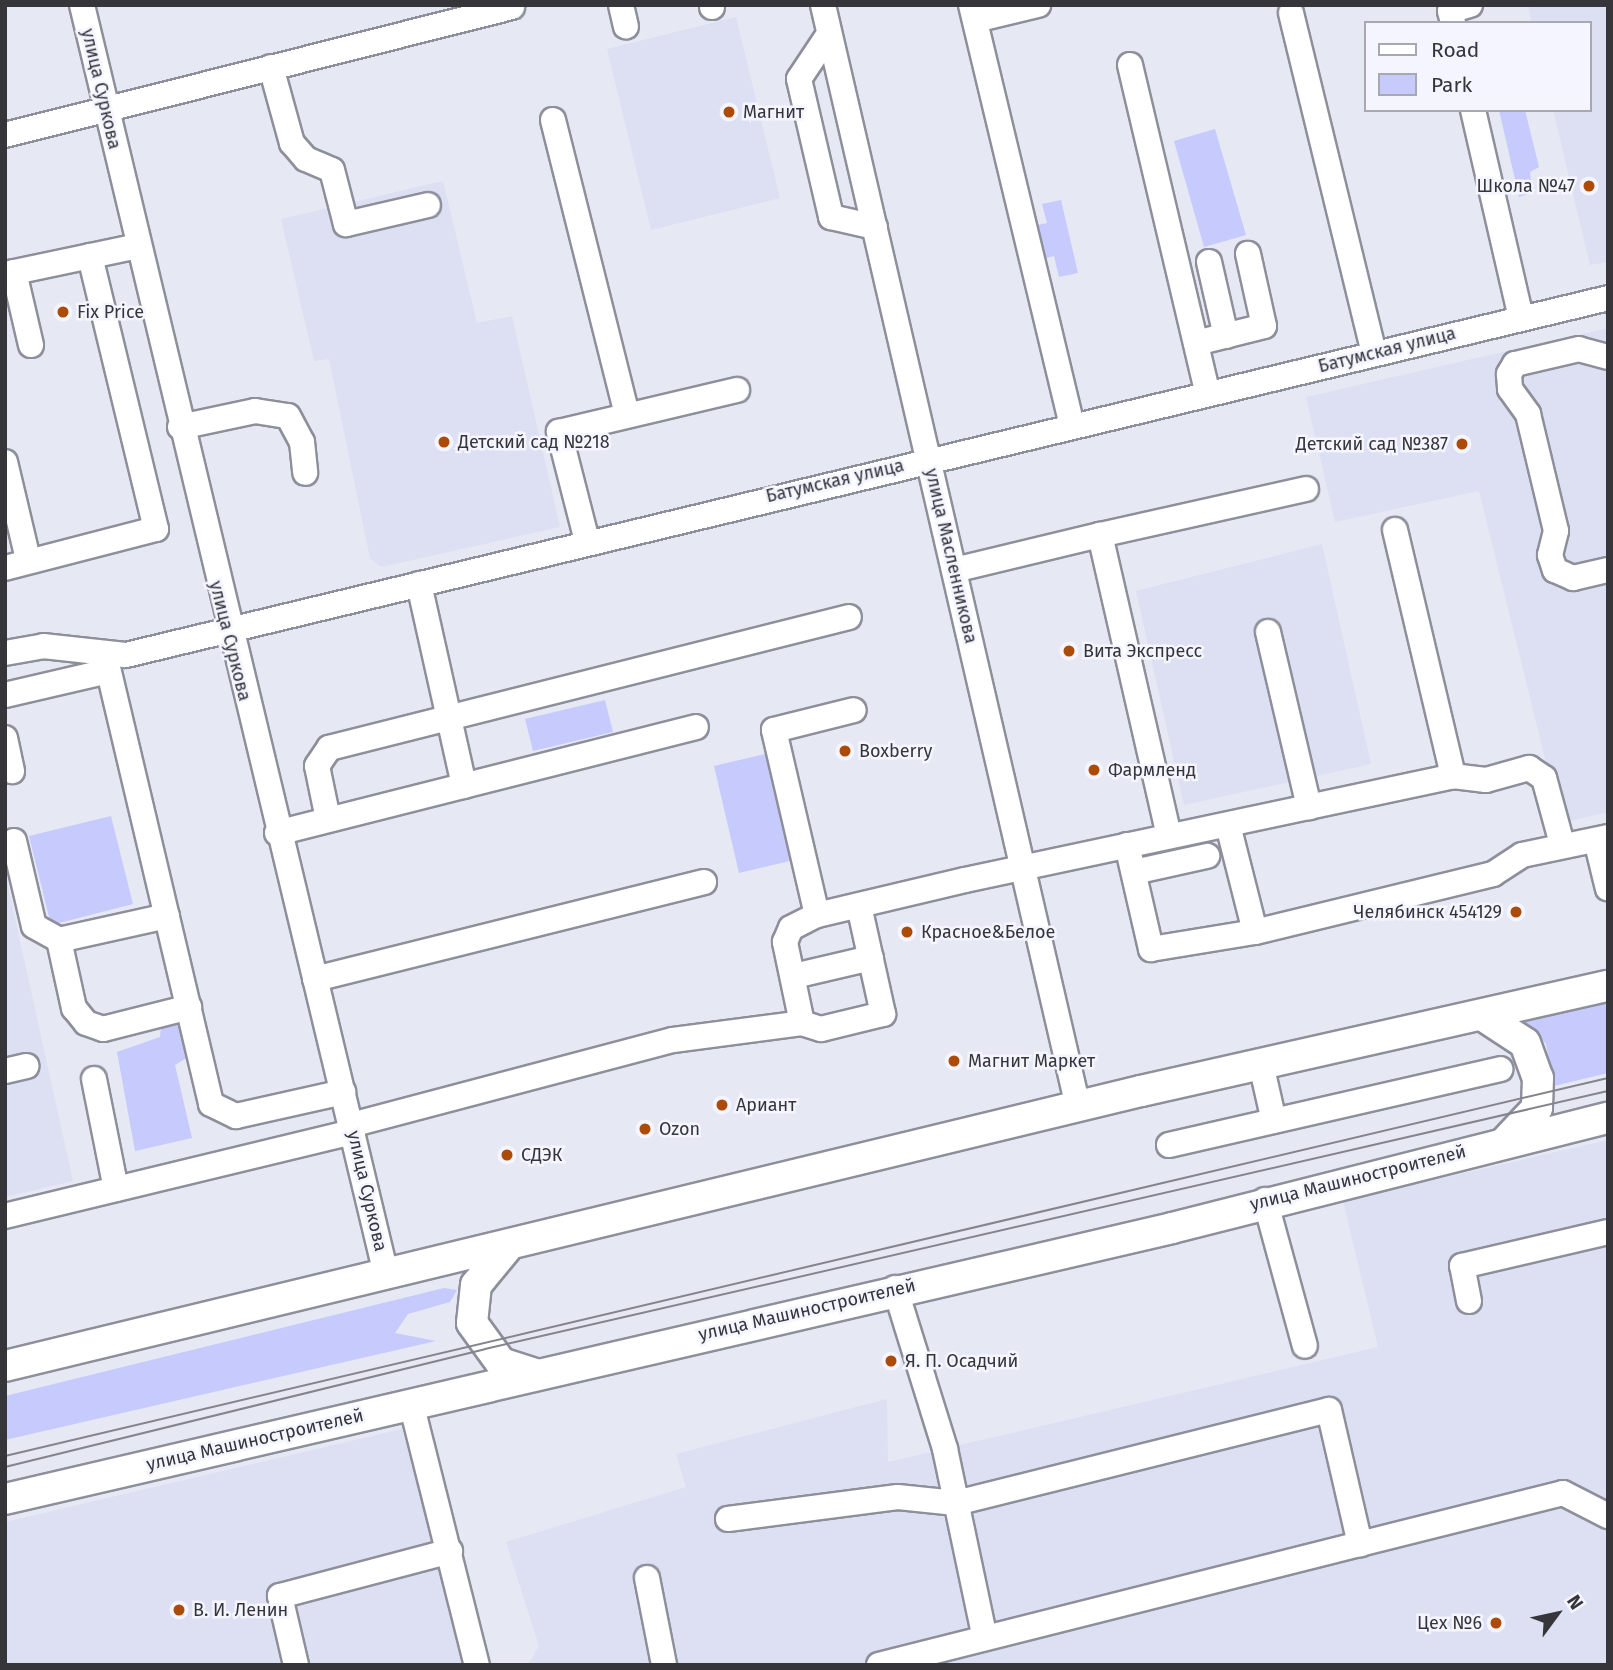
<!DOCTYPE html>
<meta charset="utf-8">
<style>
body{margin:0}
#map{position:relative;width:1613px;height:1670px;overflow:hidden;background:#e6e8f4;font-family:"Fira Sans",sans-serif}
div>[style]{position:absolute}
.built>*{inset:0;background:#dddff3}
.green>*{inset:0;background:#c6cafc}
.roads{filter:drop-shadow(2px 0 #8d8f9a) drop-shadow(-2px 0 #8d8f9a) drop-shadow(0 2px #8d8f9a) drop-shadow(0 -2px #8d8f9a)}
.minor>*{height:24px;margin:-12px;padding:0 12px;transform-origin:12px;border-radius:12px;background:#fff}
.major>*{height:30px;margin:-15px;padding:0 15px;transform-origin:15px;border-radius:15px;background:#fff}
.tram>*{height:2px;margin:-1px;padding:0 1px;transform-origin:1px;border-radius:1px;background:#84848d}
.dots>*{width:19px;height:19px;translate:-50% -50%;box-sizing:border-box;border:4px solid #f4f5ff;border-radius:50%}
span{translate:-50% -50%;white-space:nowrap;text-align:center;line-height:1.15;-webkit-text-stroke:5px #f4f5ff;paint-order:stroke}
.street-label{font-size:18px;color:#35353a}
.poi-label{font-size:18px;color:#35353a}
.left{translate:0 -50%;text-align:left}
.right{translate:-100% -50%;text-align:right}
.frame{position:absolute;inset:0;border:7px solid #35353a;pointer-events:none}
.legend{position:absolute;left:1364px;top:21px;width:228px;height:91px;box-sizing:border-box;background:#f4f5ff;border:2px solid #a8a8b0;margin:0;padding:9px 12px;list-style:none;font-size:21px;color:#35353a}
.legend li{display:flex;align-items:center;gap:14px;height:35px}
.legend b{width:35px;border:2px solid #a8a8b0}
.north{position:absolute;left:1522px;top:1579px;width:70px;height:70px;-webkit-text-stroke:5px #f4f5ff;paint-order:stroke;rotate:57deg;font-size:19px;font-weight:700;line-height:28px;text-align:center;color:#35353a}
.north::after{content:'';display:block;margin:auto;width:24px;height:32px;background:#35353a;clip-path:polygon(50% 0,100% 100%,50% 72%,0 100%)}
</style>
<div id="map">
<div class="built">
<i style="clip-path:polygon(1528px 5px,1608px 5px,1608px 262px,1590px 265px,1553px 110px,1590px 110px,1590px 23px,1532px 23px)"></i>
<i style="clip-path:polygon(736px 17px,780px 198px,651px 230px,607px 49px)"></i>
<i style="clip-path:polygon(443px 181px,477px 323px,512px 316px,560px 527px,381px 567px,370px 558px,329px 359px,314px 361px,281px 219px)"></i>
<i style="clip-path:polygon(1608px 328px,1608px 812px,1561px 823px,1479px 491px,1335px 522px,1306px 397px)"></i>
<i style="clip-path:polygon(1322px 544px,1371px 764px,1184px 805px,1136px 591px)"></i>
<i style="clip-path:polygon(5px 873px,73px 1181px,5px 1197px)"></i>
<i style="clip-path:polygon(1608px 1140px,1608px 1665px,528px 1665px,539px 1646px,506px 1542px,686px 1487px,676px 1454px,887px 1399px,888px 1462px,1378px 1347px,1343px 1201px)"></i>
<i style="clip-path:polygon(402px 1429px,467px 1665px,5px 1665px,5px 1522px)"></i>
</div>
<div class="green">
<i style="clip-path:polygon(1499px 110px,1525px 110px,1539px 167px,1530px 172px,1532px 193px,1519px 197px)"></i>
<i style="clip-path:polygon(1215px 129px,1246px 235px,1204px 247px,1174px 141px)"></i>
<i style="clip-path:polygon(1061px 200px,1078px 273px,1059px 277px,1054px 256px,1037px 260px,1029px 227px,1047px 223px,1042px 204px)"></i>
<i style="clip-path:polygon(605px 700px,613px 732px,533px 751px,525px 719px)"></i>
<i style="clip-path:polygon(769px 753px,794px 860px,739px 873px,714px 766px)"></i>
<i style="clip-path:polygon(111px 816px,133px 904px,51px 925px,29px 836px)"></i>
<i style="clip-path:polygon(1608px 1002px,1608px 1073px,1554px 1086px,1546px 1044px,1524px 1022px)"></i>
<i style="clip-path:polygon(172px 1021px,181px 1027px,188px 1057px,175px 1065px,192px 1138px,135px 1151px,117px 1052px,160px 1037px,161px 1026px)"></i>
<i style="clip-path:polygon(444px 1288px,457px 1290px,450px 1302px,408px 1314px,395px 1333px,436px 1341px,5px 1440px,5px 1396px)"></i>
</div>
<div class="roads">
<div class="minor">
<i style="left:82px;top:5px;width:1305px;rotate:76.53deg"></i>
<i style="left:621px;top:5px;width:22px;rotate:77deg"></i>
<i style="left:712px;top:5px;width:2px;rotate:90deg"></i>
<i style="left:823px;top:5px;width:1131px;rotate:76.97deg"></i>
<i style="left:971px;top:5px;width:433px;rotate:76.5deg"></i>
<i style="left:1291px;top:13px;width:350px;rotate:76.3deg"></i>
<i style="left:975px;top:20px;width:65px;rotate:-13.4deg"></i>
<i style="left:1453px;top:23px;width:12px;rotate:-104deg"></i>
<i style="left:1450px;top:11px;width:21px;rotate:-17deg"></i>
<i style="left:829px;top:34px;width:54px;rotate:123.7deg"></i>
<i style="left:799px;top:79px;width:142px;rotate:76.9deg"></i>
<i style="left:831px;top:217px;width:45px;rotate:12.8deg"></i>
<i style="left:1130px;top:65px;width:338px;rotate:76.7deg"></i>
<i style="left:271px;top:67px;width:79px;rotate:74.6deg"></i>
<i style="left:292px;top:143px;width:21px;rotate:49deg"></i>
<i style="left:306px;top:159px;width:28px;rotate:23deg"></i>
<i style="left:332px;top:170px;width:56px;rotate:75.5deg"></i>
<i style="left:346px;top:224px;width:84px;rotate:-13deg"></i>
<i style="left:1473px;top:110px;width:213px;rotate:77deg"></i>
<i style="left:553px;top:120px;width:303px;rotate:75.9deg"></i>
<i style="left:5px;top:135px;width:523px;rotate:-14.17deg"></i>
<i style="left:1209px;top:262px;width:76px;rotate:77.1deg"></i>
<i style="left:14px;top:272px;width:75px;rotate:76.9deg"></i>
<i style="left:5px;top:274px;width:136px;rotate:-11.9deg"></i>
<i style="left:1196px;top:343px;width:70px;rotate:-14deg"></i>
<i style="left:1264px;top:326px;width:74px;rotate:-102.5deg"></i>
<i style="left:1608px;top:357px;width:30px;rotate:-165deg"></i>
<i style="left:1579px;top:349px;width:66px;rotate:166.8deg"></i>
<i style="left:1515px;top:364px;width:12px;rotate:121deg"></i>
<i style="left:1509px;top:374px;width:15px;rotate:86deg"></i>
<i style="left:1510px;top:389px;width:31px;rotate:54deg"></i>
<i style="left:1528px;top:414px;width:120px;rotate:76.5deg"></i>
<i style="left:1556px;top:531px;width:25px;rotate:104deg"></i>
<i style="left:1550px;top:555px;width:16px;rotate:72deg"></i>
<i style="left:1555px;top:570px;width:20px;rotate:24deg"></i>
<i style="left:1573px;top:578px;width:36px;rotate:-13deg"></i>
<i style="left:180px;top:427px;width:77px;rotate:-12deg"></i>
<i style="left:255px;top:411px;width:33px;rotate:9deg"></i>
<i style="left:288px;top:416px;width:30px;rotate:62deg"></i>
<i style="left:302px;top:442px;width:31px;rotate:84deg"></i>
<i style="left:5px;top:462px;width:100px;rotate:76.7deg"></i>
<i style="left:1395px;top:530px;width:253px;rotate:76.7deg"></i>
<i style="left:587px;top:541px;width:113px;rotate:-104.4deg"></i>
<i style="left:559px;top:432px;width:183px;rotate:-13.3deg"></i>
<i style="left:5px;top:568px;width:156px;rotate:-14.5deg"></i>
<i style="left:156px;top:529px;width:281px;rotate:-103.6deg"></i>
<i style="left:954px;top:570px;width:150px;rotate:-13.5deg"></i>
<i style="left:419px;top:584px;width:207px;rotate:77.4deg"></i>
<i style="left:1268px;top:632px;width:180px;rotate:76.8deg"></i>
<i style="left:5px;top:653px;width:39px;rotate:-10deg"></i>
<i style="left:43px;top:646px;width:83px;rotate:6.2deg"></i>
<i style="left:126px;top:655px;width:1524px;rotate:-13.54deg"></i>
<i style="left:105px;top:655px;width:461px;rotate:76.7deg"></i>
<i style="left:211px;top:1104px;width:28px;rotate:26deg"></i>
<i style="left:236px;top:1116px;width:110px;rotate:-12.6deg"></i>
<i style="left:5px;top:695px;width:106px;rotate:-13.1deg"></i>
<i style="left:5px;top:738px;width:34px;rotate:78deg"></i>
<i style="left:328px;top:819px;width:54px;rotate:-101.7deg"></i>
<i style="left:317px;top:766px;width:22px;rotate:-56deg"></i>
<i style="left:329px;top:748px;width:536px;rotate:-14.14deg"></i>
<i style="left:1228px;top:825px;width:110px;rotate:75.8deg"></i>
<i style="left:1255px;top:932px;width:245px;rotate:-13.7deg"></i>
<i style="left:1493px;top:874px;width:35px;rotate:-33deg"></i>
<i style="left:1522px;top:855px;width:88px;rotate:-11.8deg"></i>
<i style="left:277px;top:833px;width:432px;rotate:-14.2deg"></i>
<i style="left:1169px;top:836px;width:309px;rotate:-102.9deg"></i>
<i style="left:1100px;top:535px;width:211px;rotate:-12.6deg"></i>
<i style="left:1596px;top:840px;width:50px;rotate:76.2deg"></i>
<i style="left:14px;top:841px;width:87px;rotate:76.8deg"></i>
<i style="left:34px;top:926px;width:29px;rotate:29deg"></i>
<i style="left:1127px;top:845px;width:107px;rotate:77deg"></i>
<i style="left:1151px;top:949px;width:105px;rotate:-9.3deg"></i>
<i style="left:1134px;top:872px;width:75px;rotate:-12.4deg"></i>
<i style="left:817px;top:915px;width:190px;rotate:-103.1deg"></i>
<i style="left:774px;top:730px;width:82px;rotate:-14deg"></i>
<i style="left:167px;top:916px;width:111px;rotate:167.5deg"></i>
<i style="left:59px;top:940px;width:70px;rotate:77.6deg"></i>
<i style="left:74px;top:1008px;width:19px;rotate:51deg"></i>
<i style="left:86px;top:1023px;width:18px;rotate:19deg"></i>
<i style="left:103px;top:1029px;width:89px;rotate:-14.3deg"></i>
<i style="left:794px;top:976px;width:79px;rotate:-13.2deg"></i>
<i style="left:315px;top:979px;width:401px;rotate:-14deg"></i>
<i style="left:802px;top:1023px;width:83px;rotate:-101.9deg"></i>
<i style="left:785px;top:942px;width:15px;rotate:-67deg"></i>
<i style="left:791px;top:928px;width:29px;rotate:-27deg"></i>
<i style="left:817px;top:915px;width:152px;rotate:-13.3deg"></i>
<i style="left:965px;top:880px;width:499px;rotate:-12deg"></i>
<i style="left:1453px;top:776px;width:33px;rotate:7deg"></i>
<i style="left:1486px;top:780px;width:45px;rotate:-15.6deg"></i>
<i style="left:1529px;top:768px;width:18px;rotate:34deg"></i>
<i style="left:1544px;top:778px;width:68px;rotate:74.7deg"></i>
<i style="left:1261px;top:1064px;width:58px;rotate:77.2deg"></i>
<i style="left:5px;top:1071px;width:22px;rotate:-13deg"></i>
<i style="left:94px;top:1079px;width:112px;rotate:78.7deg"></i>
<i style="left:351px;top:1125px;width:333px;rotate:-14.8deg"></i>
<i style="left:673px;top:1040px;width:130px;rotate:-7.5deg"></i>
<i style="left:802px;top:1023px;width:20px;rotate:18deg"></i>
<i style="left:821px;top:1029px;width:64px;rotate:-13.6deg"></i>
<i style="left:883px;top:1014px;width:111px;rotate:-102.5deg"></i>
<i style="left:1169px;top:1145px;width:340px;rotate:-12.9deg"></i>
<i style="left:1265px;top:1200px;width:151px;rotate:74.7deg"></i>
<i style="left:5px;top:1216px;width:358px;rotate:-13.6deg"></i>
<i style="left:895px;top:1288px;width:169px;rotate:72.7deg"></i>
<i style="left:945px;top:1449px;width:193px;rotate:78.1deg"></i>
<i style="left:1469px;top:1301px;width:36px;rotate:-101deg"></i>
<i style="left:1462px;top:1266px;width:150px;rotate:-13.1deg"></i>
<i style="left:411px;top:1403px;width:270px;rotate:75.9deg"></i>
<i style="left:728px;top:1519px;width:171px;rotate:-7.4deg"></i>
<i style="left:898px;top:1497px;width:58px;rotate:5.9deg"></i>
<i style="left:956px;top:1503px;width:384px;rotate:-14deg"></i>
<i style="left:1329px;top:1410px;width:138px;rotate:77deg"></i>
<i style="left:647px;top:1578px;width:89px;rotate:78.9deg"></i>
<i style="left:296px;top:1665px;width:71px;rotate:-103.1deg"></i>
<i style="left:280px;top:1596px;width:176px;rotate:-14.8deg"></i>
<i style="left:879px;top:1665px;width:705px;rotate:-14.12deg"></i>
<i style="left:1563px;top:1493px;width:51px;rotate:27.1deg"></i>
</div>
<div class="major">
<i style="left:1482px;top:1015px;width:51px;rotate:33.1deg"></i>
<i style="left:1525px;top:1043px;width:37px;rotate:70deg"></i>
<i style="left:1538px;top:1078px;width:30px;rotate:92deg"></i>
<i style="left:1537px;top:1108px;width:47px;rotate:133.3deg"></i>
<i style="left:505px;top:1250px;width:45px;rotate:129.6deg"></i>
<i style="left:476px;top:1285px;width:38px;rotate:96deg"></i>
<i style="left:472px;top:1323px;width:49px;rotate:54.1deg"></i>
<i style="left:501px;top:1363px;width:36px;rotate:18deg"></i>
<i style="left:5px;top:1366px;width:1169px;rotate:-13.61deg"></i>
<i style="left:1141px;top:1091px;width:479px;rotate:-12.7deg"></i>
<i style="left:5px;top:1499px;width:1198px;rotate:-13.07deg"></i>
<i style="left:1172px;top:1228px;width:450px;rotate:-14.2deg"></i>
</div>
</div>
<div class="tram">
<i style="left:5px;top:1456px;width:1647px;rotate:-13.27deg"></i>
<i style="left:5px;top:1467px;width:494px;rotate:-13.8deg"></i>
<i style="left:485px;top:1349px;width:1152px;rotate:-12.94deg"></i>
</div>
<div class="dots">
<i style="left:729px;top:112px;background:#ac4b08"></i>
<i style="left:1589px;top:186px;background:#ac4b08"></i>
<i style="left:63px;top:312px;background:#ac4b08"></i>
<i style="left:444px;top:442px;background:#ac4b08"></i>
<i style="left:1462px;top:444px;background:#ac4b08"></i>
<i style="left:1069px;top:651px;background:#ac4b08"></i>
<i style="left:845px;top:751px;background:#ac4b08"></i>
<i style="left:1094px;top:770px;background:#ac4b08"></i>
<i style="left:1516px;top:912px;background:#ac4b08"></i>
<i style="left:907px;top:932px;background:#ac4b08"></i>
<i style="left:954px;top:1061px;background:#ac4b08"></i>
<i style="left:722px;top:1105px;background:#ac4b08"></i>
<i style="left:645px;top:1129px;background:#ac4b08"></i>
<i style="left:507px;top:1155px;background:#ac4b08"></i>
<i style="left:891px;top:1361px;background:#ac4b08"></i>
<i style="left:179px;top:1610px;background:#ac4b08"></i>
<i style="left:1496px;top:1623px;background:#ac4b08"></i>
</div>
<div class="street-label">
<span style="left:101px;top:89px;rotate:77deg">улица Суркова</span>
<span style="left:1387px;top:350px;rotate:-14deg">Батумская улица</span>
<span style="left:835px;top:481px;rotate:-13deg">Батумская улица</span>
<span style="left:951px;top:556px;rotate:77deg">улица Масленникова</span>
<span style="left:230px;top:641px;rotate:76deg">улица Суркова</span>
<span style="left:1358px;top:1178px;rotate:-14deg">улица Машиностроителей</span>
<span style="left:367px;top:1191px;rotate:77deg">улица Суркова</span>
<span style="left:807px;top:1310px;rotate:-13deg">улица Машиностроителей</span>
<span style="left:255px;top:1440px;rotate:-13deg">улица Машиностроителей</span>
</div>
<div class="poi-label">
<span class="left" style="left:743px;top:112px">Магнит</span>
<span class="right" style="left:1575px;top:186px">Школа №47</span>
<span class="left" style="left:77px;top:312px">Fix Price</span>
<span class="left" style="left:458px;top:442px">Детский сад №218</span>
<span class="right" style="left:1448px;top:444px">Детский сад №387</span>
<span class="left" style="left:1083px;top:651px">Вита Экспресс</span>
<span class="left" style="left:859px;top:751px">Boxberry</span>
<span class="left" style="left:1108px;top:770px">Фармленд</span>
<span class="right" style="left:1502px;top:912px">Челябинск 454129</span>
<span class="left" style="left:921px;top:932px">Красное&amp;Белое</span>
<span class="left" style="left:968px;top:1061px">Магнит Маркет</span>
<span class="left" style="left:736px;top:1105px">Ариант</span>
<span class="left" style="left:659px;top:1129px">Ozon</span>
<span class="left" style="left:521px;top:1155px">СДЭК</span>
<span class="left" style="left:905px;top:1361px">Я. П. Осадчий</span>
<span class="left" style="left:193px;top:1610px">В. И. Ленин</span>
<span class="right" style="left:1482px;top:1623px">Цех №6</span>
</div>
<div class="frame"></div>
<ul class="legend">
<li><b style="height:9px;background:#fff"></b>Road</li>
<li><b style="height:19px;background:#c6cafc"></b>Park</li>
</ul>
<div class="north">N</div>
</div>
